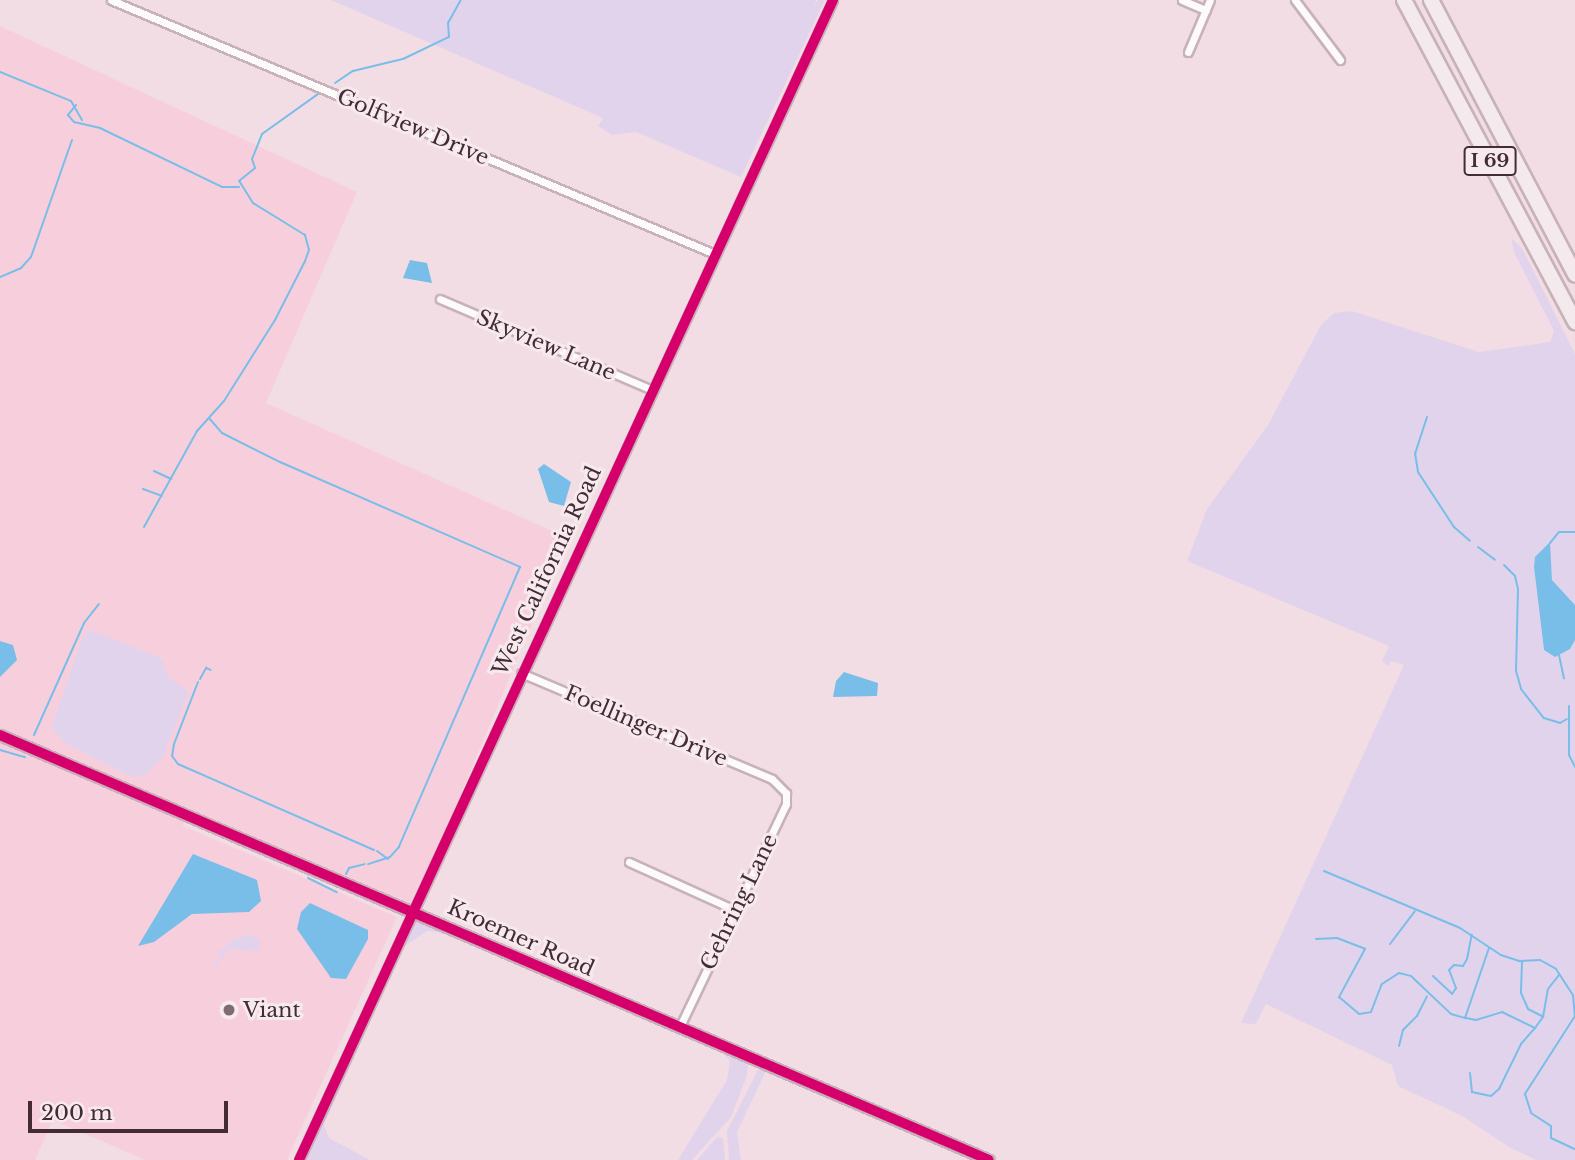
<!DOCTYPE html>
<style>
body{margin:0}
#map{position:relative;width:1575px;height:1160px;overflow:hidden;background:#f3dde4;font-family:"Libre Baskerville",serif}
div>[style]{position:absolute}
.built>*{inset:0;background:#f7cfdc}
.green>*{inset:0;background:#e2d3ec}
.water>*{inset:0;background:#79bee9}
.stream>*{height:2px;margin:-1px;padding:0 1px;transform-origin:1px;border-radius:1px;background:#79bee9}
.roads{filter:drop-shadow(2px 0 #c7b2b9) drop-shadow(-2px 0 #c7b2b9) drop-shadow(0 2px #c7b2b9) drop-shadow(0 -2px #c7b2b9)}
.minor>*{height:7px;margin:-3.5px;padding:0 3.5px;transform-origin:3.5px;border-radius:3.5px;background:#fdfafb}
.tertiary>*{height:9px;margin:-4.5px;padding:0 4.5px;transform-origin:4.5px;border-radius:4.5px;background:#fdfafb}
.motorway>*{height:14px;margin:-7px;padding:0 7px;transform-origin:7px;border-radius:7px;background:#f4e9ec}
.cycleway>*{height:10px;margin:-5px;padding:0 5px;transform-origin:5px;border-radius:5px;background:#d6006c}
.dots>*{width:19px;height:19px;translate:-50% -50%;box-sizing:border-box;border:4px solid #f7eaee;border-radius:50%}
span{translate:-50% -50%;white-space:nowrap;text-align:center;line-height:1.15;-webkit-text-stroke:6px #f7eaee;paint-order:stroke}
.shield-label span{padding:2px 5px;background:#f7eaee;border:2px solid;border-radius:5px;-webkit-text-stroke-width:0}
.shield-label{font-size:19px;color:#442c34;font-weight:700}
.street-label{font-size:21px;color:#442c34}
.poi-label{font-size:21px;color:#442c34}
.left{translate:0 -50%;text-align:left}
.scale{position:absolute;left:28px;top:1101px;width:200px;height:32px;box-sizing:border-box;border:4px solid #442c34;border-top:0;padding-left:9px;font-size:21px;line-height:24px;white-space:nowrap;color:#442c34;-webkit-text-stroke:5px #f7eaee;paint-order:stroke}
</style>
<div id="map">
<div class="built">
<i style="clip-path:polygon(0 26px,357px 192px,266px 403px,568px 538px,412px 911px,185px 817px,183px 826px,397px 917px,287px 1160px,145px 1160px,53px 1120px,35px 1160px,0 1160px)"></i>
</div>
<div class="green">
<i style="clip-path:polygon(331px 0,816px 0,814px 6px,818px 0,825px 0,741px 177px,636px 132px,612px 135px,598px 126px,603px 118px)"></i>
<i style="clip-path:polygon(1511px 238px,1522px 248px,1575px 354px,1575px 605px,1552px 580px,1549px 543px,1534px 567px,1544px 650px,1559px 656px,1575px 640px,1575px 1160px,1536px 1160px,1509px 1147px,1462px 1116px,1398px 1086px,1392px 1065px,1266px 1004px,1256px 1024px,1241px 1023px,1404px 665px,1391px 661px,1388px 666px,1382px 661px,1389px 646px,1187px 561px,1207px 509px,1268px 425px,1321px 325px,1334px 313px,1352px 311px,1479px 352px,1550px 342px,1554px 331px,1514px 252px)"></i>
<i style="clip-path:polygon(92px 630px,162px 659px,168px 676px,189px 692px,163px 757px,145px 776px,127px 775px,67px 744px,51px 728px,84px 634px)"></i>
<i style="clip-path:polygon(416px 920px,744px 1059px,748px 1067px,746px 1078px,731px 1117px,692px 1160px,678px 1160px,727px 1080px,730px 1061px,723px 1053px,443px 933px,427px 931px,403px 947px,324px 1125px,329px 1138px,370px 1160px,303px 1160px)"></i>
<i style="clip-path:polygon(250px 934px,261px 940px,258px 951px,229px 949px,216px 967px,214px 964px,221px 957px,218px 953px,233px 940px)"></i>
<i style="clip-path:polygon(759px 1068px,767px 1069px,737px 1132px,741px 1160px,729px 1160px,727px 1131px)"></i>
<i style="clip-path:polygon(717px 1137px,723px 1138px,725px 1160px,697px 1160px)"></i>
</div>
<div class="water">
<i style="clip-path:polygon(410px 260px,427px 263px,432px 283px,403px 278px)"></i>
<i style="clip-path:polygon(544px 464px,571px 482px,564px 506px,549px 502px,538px 469px)"></i>
<i style="clip-path:polygon(1550px 542px,1552px 580px,1575px 605px,1575px 640px,1570px 649px,1555px 657px,1544px 650px,1534px 567px,1535px 557px)"></i>
<i style="clip-path:polygon(0 641px,13px 645px,17px 660px,0 677px)"></i>
<i style="clip-path:polygon(844px 672px,878px 683px,877px 696px,833px 697px,836px 681px)"></i>
<i style="clip-path:polygon(193px 854px,257px 880px,261px 901px,249px 912px,192px 914px,154px 942px,138px 946px)"></i>
<i style="clip-path:polygon(310px 903px,368px 930px,368px 939px,346px 979px,331px 978px,297px 929px,301px 912px)"></i>
</div>
<div class="stream">
<i style="left:0;top:72px;width:77px;rotate:22.2deg"></i>
<i style="left:71px;top:101px;width:22px;rotate:60deg"></i>
<i style="left:335px;top:83px;width:22px;rotate:-34deg"></i>
<i style="left:353px;top:71px;width:51px;rotate:-13.5deg"></i>
<i style="left:403px;top:59px;width:51px;rotate:-25.6deg"></i>
<i style="left:449px;top:37px;width:14px;rotate:-94deg"></i>
<i style="left:448px;top:23px;width:26px;rotate:-61deg"></i>
<i style="left:76px;top:105px;width:13px;rotate:129deg"></i>
<i style="left:68px;top:115px;width:9px;rotate:49deg"></i>
<i style="left:74px;top:122px;width:27px;rotate:13deg"></i>
<i style="left:100px;top:128px;width:136px;rotate:25.8deg"></i>
<i style="left:222px;top:187px;width:17px"></i>
<i style="left:0;top:277px;width:23px;rotate:-23deg"></i>
<i style="left:21px;top:268px;width:15px;rotate:-48deg"></i>
<i style="left:31px;top:257px;width:124px;rotate:-70.7deg"></i>
<i style="left:1427px;top:417px;width:38px;rotate:108deg"></i>
<i style="left:1415px;top:453px;width:19px;rotate:81deg"></i>
<i style="left:1418px;top:472px;width:66px;rotate:56.8deg"></i>
<i style="left:1454px;top:527px;width:21px;rotate:41deg"></i>
<i style="left:209px;top:418px;width:20px;rotate:49deg"></i>
<i style="left:222px;top:433px;width:65px;rotate:26.6deg"></i>
<i style="left:280px;top:462px;width:262px;rotate:23.6deg"></i>
<i style="left:520px;top:567px;width:305px;rotate:113.4deg"></i>
<i style="left:399px;top:847px;width:13px;rotate:132deg"></i>
<i style="left:390px;top:857px;width:23px;rotate:162deg"></i>
<i style="left:154px;top:471px;width:19px;rotate:25deg"></i>
<i style="left:143px;top:489px;width:20px;rotate:20deg"></i>
<i style="left:144px;top:527px;width:110px;rotate:-61.1deg"></i>
<i style="left:197px;top:431px;width:40px;rotate:-48deg"></i>
<i style="left:224px;top:401px;width:96px;rotate:-57.8deg"></i>
<i style="left:275px;top:320px;width:66px;rotate:-63deg"></i>
<i style="left:305px;top:261px;width:12px;rotate:-70deg"></i>
<i style="left:309px;top:250px;width:16px;rotate:-105deg"></i>
<i style="left:305px;top:235px;width:61px;rotate:-148.4deg"></i>
<i style="left:253px;top:203px;width:26px;rotate:-122deg"></i>
<i style="left:239px;top:181px;width:21px;rotate:-39deg"></i>
<i style="left:255px;top:168px;width:9px;rotate:-108deg"></i>
<i style="left:252px;top:159px;width:27px;rotate:-68deg"></i>
<i style="left:262px;top:134px;width:69px;rotate:-35.5deg"></i>
<i style="left:1550px;top:543px;width:14px;rotate:-51deg"></i>
<i style="left:1559px;top:532px;width:16px"></i>
<i style="left:1478px;top:547px;width:21px;rotate:37deg"></i>
<i style="left:1504px;top:565px;width:16px;rotate:45deg"></i>
<i style="left:1515px;top:576px;width:13px;rotate:77deg"></i>
<i style="left:1518px;top:589px;width:82px;rotate:91.4deg"></i>
<i style="left:1516px;top:671px;width:19px;rotate:74deg"></i>
<i style="left:1521px;top:689px;width:37px;rotate:52deg"></i>
<i style="left:1544px;top:718px;width:17px;rotate:17deg"></i>
<i style="left:1560px;top:723px;width:8px;rotate:-30deg"></i>
<i style="left:1559px;top:655px;width:24px;rotate:78deg"></i>
<i style="left:200px;top:679px;width:13px;rotate:-61deg"></i>
<i style="left:206px;top:668px;width:5px;rotate:22deg"></i>
<i style="left:198px;top:682px;width:66px;rotate:111.2deg"></i>
<i style="left:174px;top:744px;width:12px;rotate:99deg"></i>
<i style="left:172px;top:756px;width:10px;rotate:53deg"></i>
<i style="left:178px;top:764px;width:214px;rotate:23.7deg"></i>
<i style="left:1569px;top:706px;width:49px;rotate:90deg"></i>
<i style="left:1569px;top:755px;width:13px;rotate:63deg"></i>
<i style="left:34px;top:735px;width:123px;rotate:-65.9deg"></i>
<i style="left:84px;top:623px;width:24px;rotate:-52deg"></i>
<i style="left:0;top:750px;width:26px;rotate:16deg"></i>
<i style="left:377px;top:851px;width:14px;rotate:36deg"></i>
<i style="left:1324px;top:871px;width:147px;rotate:22.7deg"></i>
<i style="left:1460px;top:928px;width:49px;rotate:33.4deg"></i>
<i style="left:1501px;top:955px;width:20px;rotate:18deg"></i>
<i style="left:1520px;top:961px;width:20px;rotate:-3deg"></i>
<i style="left:1540px;top:960px;width:18px;rotate:29deg"></i>
<i style="left:1556px;top:969px;width:31px;rotate:57deg"></i>
<i style="left:1573px;top:995px;width:21px;rotate:85deg"></i>
<i style="left:1575px;top:1016px;width:93px;rotate:122.7deg"></i>
<i style="left:1525px;top:1094px;width:20px;rotate:72deg"></i>
<i style="left:1531px;top:1113px;width:24px;rotate:33deg"></i>
<i style="left:1551px;top:1126px;width:12px;rotate:90deg"></i>
<i style="left:1551px;top:1138px;width:26px;rotate:25deg"></i>
<i style="left:346px;top:874px;width:7px;rotate:-63deg"></i>
<i style="left:349px;top:868px;width:16px;rotate:-14deg"></i>
<i style="left:308px;top:878px;width:32px;rotate:26deg"></i>
<i style="left:1316px;top:939px;width:21px;rotate:-3deg"></i>
<i style="left:1337px;top:938px;width:30px;rotate:21deg"></i>
<i style="left:1365px;top:949px;width:55px;rotate:118.4deg"></i>
<i style="left:1339px;top:997px;width:26px;rotate:40deg"></i>
<i style="left:1359px;top:1014px;width:12px;rotate:-9deg"></i>
<i style="left:1371px;top:1012px;width:30px;rotate:-69deg"></i>
<i style="left:1382px;top:984px;width:20px;rotate:-33deg"></i>
<i style="left:1399px;top:973px;width:12px;rotate:14deg"></i>
<i style="left:1411px;top:976px;width:55px;rotate:43.5deg"></i>
<i style="left:1451px;top:1014px;width:15px;rotate:16deg"></i>
<i style="left:1465px;top:1018px;width:74px;rotate:-71.1deg"></i>
<i style="left:1390px;top:944px;width:41px;rotate:-52.9deg"></i>
<i style="left:1522px;top:962px;width:31px;rotate:92deg"></i>
<i style="left:1521px;top:993px;width:17px;rotate:66deg"></i>
<i style="left:1528px;top:1009px;width:16px;rotate:27deg"></i>
<i style="left:1433px;top:976px;width:26px;rotate:43deg"></i>
<i style="left:1452px;top:994px;width:7px;rotate:-56deg"></i>
<i style="left:1456px;top:988px;width:19px;rotate:-111deg"></i>
<i style="left:1449px;top:970px;width:7px;rotate:-45deg"></i>
<i style="left:1454px;top:965px;width:9px;rotate:6deg"></i>
<i style="left:1463px;top:966px;width:8px;rotate:-60deg"></i>
<i style="left:1467px;top:959px;width:25px;rotate:-79deg"></i>
<i style="left:1466px;top:1018px;width:10px;rotate:11deg"></i>
<i style="left:1476px;top:1020px;width:27px;rotate:-17deg"></i>
<i style="left:1502px;top:1012px;width:37px;rotate:26deg"></i>
<i style="left:1535px;top:1028px;width:14px;rotate:-54deg"></i>
<i style="left:1543px;top:1017px;width:28px;rotate:-80deg"></i>
<i style="left:1548px;top:989px;width:18px;rotate:-52deg"></i>
<i style="left:1399px;top:1046px;width:16px;rotate:-76deg"></i>
<i style="left:1403px;top:1030px;width:20px;rotate:-45deg"></i>
<i style="left:1417px;top:1016px;width:22px;rotate:-63deg"></i>
<i style="left:1470px;top:1073px;width:19px;rotate:84deg"></i>
<i style="left:1472px;top:1092px;width:19px;rotate:12deg"></i>
<i style="left:1491px;top:1096px;width:11px;rotate:-41deg"></i>
<i style="left:1499px;top:1089px;width:50px;rotate:-63.9deg"></i>
<i style="left:1521px;top:1044px;width:21px;rotate:-49deg"></i>
</div>
<div class="roads">
<div class="minor">
<i style="left:111px;top:0;width:655px;rotate:22.81deg"></i>
<i style="left:1182px;top:0;width:26px;rotate:23deg"></i>
<i style="left:1295px;top:0;width:75px;rotate:53.1deg"></i>
<i style="left:1188px;top:52px;width:56px;rotate:-67.1deg"></i>
<i style="left:440px;top:299px;width:231px;rotate:23.2deg"></i>
<i style="left:521px;top:673px;width:272px;rotate:22.9deg"></i>
<i style="left:772px;top:779px;width:20px;rotate:45deg"></i>
<i style="left:786px;top:793px;width:11px;rotate:90deg"></i>
<i style="left:786px;top:804px;width:248px;rotate:115.5deg"></i>
<i style="left:629px;top:862px;width:116px;rotate:24.4deg"></i>
<i style="left:299px;top:1160px;width:1277px;rotate:-65.28deg"></i>
</div>
<div class="tertiary">
<i style="left:0;top:735px;width:1076px;rotate:23.25deg"></i>
</div>
<div class="motorway">
<i style="left:1404px;top:0;width:365px;rotate:62deg"></i>
<i style="left:1431px;top:0;width:310px;rotate:62.3deg"></i>
</div>
</div>
<div class="cycleway">
<i style="left:0;top:735px;width:1076px;rotate:23.25deg"></i>
<i style="left:299px;top:1160px;width:1277px;rotate:-65.28deg"></i>
</div>
<div class="dots">
<i style="left:229px;top:1010px;background:#816a72"></i>
</div>
<div class="shield-label">
<span style="left:1490px;top:161px">I 69</span>
</div>
<div class="street-label">
<span style="left:413px;top:127px;rotate:23deg">Golfview Drive</span>
<span style="left:546px;top:345px;rotate:23deg">Skyview Lane</span>
<span style="left:547px;top:571px;rotate:-65deg">West California Road</span>
<span style="left:646px;top:726px;rotate:23deg">Foellinger Drive</span>
<span style="left:739px;top:902px;rotate:-64deg">Gehring Lane</span>
<span style="left:521px;top:938px;rotate:24deg">Kroemer Road</span>
</div>
<div class="poi-label">
<span class="left" style="left:243px;top:1010px">Viant</span>
</div>
<div class="scale">200 m</div>
</div>
